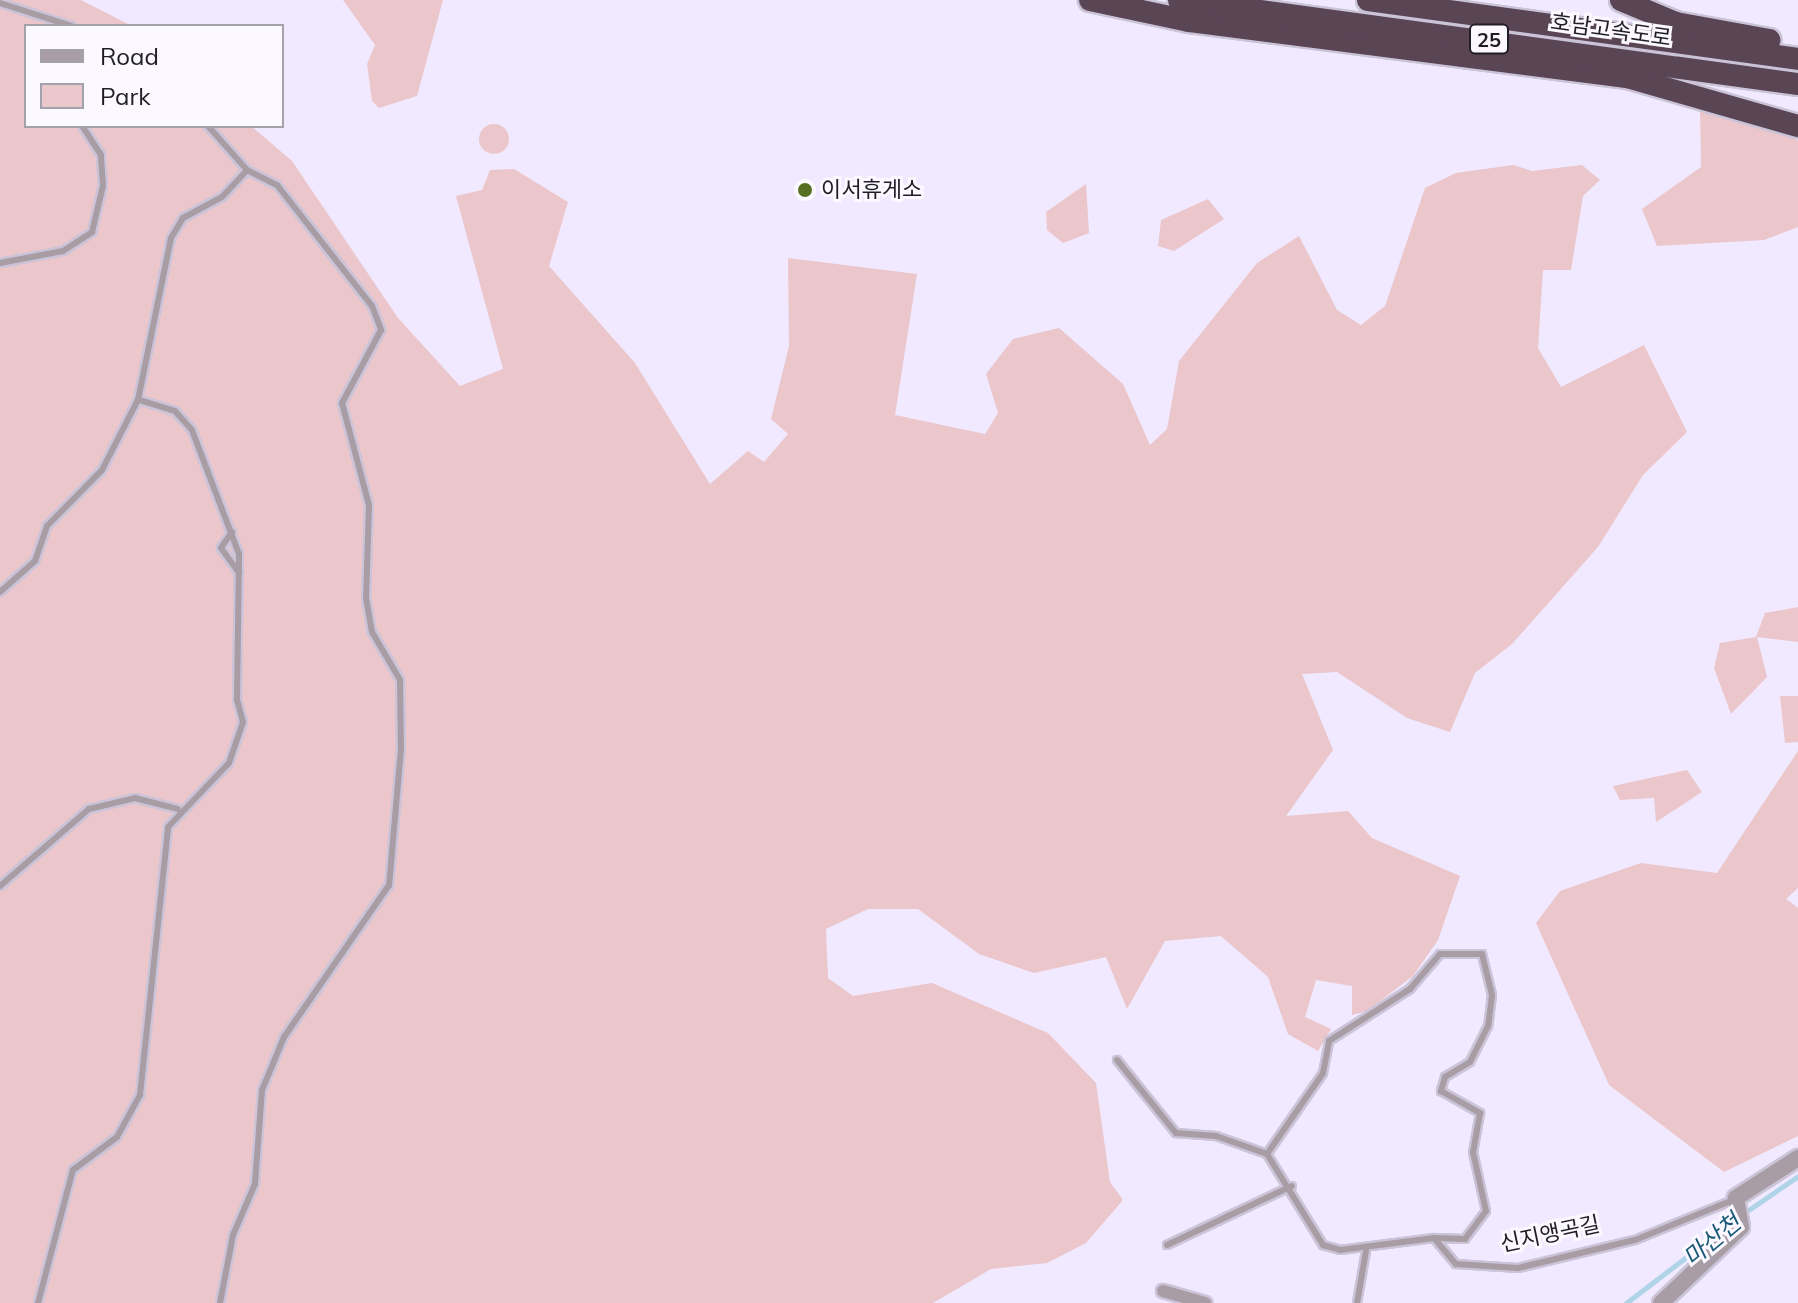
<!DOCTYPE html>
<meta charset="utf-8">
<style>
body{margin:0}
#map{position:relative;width:1798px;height:1303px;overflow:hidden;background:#f0e9ff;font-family:Mulish,"Noto Sans KR",sans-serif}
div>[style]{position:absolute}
.green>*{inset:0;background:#ebc6ca}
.round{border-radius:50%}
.stream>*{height:5px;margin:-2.5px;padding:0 2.5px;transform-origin:2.5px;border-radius:2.5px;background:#afd3e7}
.roads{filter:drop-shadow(2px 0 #cbc4d8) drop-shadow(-2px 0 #cbc4d8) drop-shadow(0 2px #cbc4d8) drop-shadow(0 -2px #cbc4d8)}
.service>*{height:6px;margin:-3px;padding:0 3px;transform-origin:3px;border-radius:3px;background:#a89da5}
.minor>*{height:12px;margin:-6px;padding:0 6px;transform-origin:6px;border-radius:6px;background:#a89da5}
.tertiary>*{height:16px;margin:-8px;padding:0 8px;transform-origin:8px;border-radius:8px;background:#a89da5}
.motorway>*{height:22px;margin:-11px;padding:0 11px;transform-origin:11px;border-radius:11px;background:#5a4555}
.dots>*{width:22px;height:22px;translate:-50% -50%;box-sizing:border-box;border:4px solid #fbf9ff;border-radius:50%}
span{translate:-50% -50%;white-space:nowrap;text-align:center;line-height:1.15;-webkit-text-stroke:6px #fbf9ff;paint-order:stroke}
.shield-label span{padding:2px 6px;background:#fbf9ff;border:2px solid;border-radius:6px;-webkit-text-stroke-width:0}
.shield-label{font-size:20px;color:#201d27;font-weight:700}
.street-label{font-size:22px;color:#201d27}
.poi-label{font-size:22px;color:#201d27}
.left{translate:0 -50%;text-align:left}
.water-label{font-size:24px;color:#195a76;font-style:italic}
.legend{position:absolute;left:24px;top:24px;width:260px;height:104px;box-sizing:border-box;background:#fbf9ff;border:2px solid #a3a1a9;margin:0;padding:10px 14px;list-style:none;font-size:24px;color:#201d27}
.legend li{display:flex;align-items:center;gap:16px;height:40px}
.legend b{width:40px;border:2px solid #a3a1a9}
</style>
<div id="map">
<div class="green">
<i style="clip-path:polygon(0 0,81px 0,132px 26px,26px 26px,26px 126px,251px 126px,292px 161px,398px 318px,460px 386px,503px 369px,456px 196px,482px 190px,490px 170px,514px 169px,568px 202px,549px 266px,635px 363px,710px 484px,748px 451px,764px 462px,788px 434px,771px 419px,789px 346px,788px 258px,917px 274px,895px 415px,985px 434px,998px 413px,986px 374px,1013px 339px,1059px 328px,1123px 384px,1150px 445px,1167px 429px,1179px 361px,1257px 263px,1299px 236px,1337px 310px,1361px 325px,1385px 306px,1425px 188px,1456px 173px,1513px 165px,1532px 171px,1582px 165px,1600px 180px,1583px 196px,1571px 270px,1543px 270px,1538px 348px,1561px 387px,1644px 345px,1687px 432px,1643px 475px,1598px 547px,1512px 644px,1475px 673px,1450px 732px,1407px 718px,1337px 672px,1302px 674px,1333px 750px,1286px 816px,1348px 811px,1372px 838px,1460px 876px,1438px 940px,1413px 976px,1367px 1011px,1352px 1015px,1352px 986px,1316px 980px,1305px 1017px,1331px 1029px,1318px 1051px,1288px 1034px,1268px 977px,1221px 936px,1165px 941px,1127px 1009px,1106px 957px,1034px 973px,979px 954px,918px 909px,868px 909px,826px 929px,828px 978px,853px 996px,932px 983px,1048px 1033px,1096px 1083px,1110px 1182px,1123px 1200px,1086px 1243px,1047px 1263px,991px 1269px,933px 1303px,0 1303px)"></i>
<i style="clip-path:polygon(343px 0,443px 0,417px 96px,379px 108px,372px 101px,367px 64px,375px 45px)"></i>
<i style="clip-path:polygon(1700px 107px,1766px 118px,1798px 141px,1798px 227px,1764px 240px,1657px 246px,1642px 209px,1701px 167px)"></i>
<i class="round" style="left:479px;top:124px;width:30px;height:30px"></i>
<i style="clip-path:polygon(1086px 184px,1089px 233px,1063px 243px,1047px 230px,1046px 212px)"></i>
<i style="clip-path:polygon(1208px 199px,1224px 219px,1174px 251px,1158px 246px,1161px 220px)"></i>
<i style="clip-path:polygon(1798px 607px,1798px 642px,1757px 637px,1767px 677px,1731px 714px,1714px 668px,1720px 643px,1756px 637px,1765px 613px)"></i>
<i style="clip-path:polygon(1780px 696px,1798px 696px,1798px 742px,1785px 743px)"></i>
<i style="clip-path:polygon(1798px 751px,1798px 888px,1786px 899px,1798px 908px,1798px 1136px,1724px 1172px,1609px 1085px,1536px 923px,1560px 891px,1641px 863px,1717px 873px)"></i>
<i style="clip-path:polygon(1687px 770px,1702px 792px,1656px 822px,1654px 798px,1620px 800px,1613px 786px)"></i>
</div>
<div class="stream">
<i style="left:1744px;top:1213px;width:65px;rotate:-34.4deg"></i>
<i style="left:1626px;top:1303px;width:138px;rotate:-37.4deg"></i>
</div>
<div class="roads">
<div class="service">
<i style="left:0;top:3px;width:75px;rotate:17.9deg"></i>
<i style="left:208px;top:126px;width:59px;rotate:48.4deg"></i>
<i style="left:247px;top:170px;width:34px;rotate:27deg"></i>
<i style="left:277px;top:185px;width:154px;rotate:51.9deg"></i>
<i style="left:372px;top:306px;width:26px;rotate:69deg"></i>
<i style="left:381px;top:330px;width:83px;rotate:118.1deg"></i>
<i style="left:342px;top:403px;width:106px;rotate:75.2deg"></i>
<i style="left:369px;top:505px;width:93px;rotate:91.8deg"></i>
<i style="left:366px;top:598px;width:35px;rotate:80deg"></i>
<i style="left:372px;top:632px;width:56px;rotate:59.7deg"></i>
<i style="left:400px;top:680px;width:69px;rotate:89.2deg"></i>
<i style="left:401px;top:749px;width:137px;rotate:95deg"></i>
<i style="left:389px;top:885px;width:185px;rotate:124.6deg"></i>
<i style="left:284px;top:1037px;width:57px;rotate:112.5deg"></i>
<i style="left:262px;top:1090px;width:94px;rotate:94.3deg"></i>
<i style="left:255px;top:1184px;width:56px;rotate:113.3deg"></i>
<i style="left:233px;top:1235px;width:69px;rotate:100.8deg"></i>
<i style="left:0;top:263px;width:64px;rotate:-10.8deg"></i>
<i style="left:63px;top:251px;width:35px;rotate:-33deg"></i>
<i style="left:92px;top:232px;width:47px;rotate:-76.6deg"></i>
<i style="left:103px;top:186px;width:31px;rotate:-94deg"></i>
<i style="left:101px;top:155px;width:35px;rotate:-123deg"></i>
<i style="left:232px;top:532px;width:19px;rotate:125deg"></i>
<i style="left:221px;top:548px;width:31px;rotate:54deg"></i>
<i style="left:0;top:592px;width:47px;rotate:-41.5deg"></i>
<i style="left:35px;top:561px;width:37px;rotate:-71deg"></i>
<i style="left:47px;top:526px;width:78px;rotate:-45.5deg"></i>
<i style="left:102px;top:470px;width:79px;rotate:-62.8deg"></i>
<i style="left:138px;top:400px;width:165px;rotate:-78.5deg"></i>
<i style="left:171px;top:238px;width:23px;rotate:-59deg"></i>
<i style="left:183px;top:218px;width:44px;rotate:-28.3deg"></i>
<i style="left:222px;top:197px;width:37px;rotate:-47deg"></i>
<i style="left:0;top:886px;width:118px;rotate:-40.9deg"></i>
<i style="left:89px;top:809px;width:47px;rotate:-13.4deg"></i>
<i style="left:135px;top:798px;width:44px;rotate:14.3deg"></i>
<i style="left:1117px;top:1060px;width:94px;rotate:51.1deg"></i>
<i style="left:1176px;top:1133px;width:40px;rotate:4.3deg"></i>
<i style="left:1216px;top:1136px;width:54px;rotate:19.4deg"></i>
<i style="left:1267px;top:1154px;width:107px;rotate:58.4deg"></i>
<i style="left:1323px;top:1245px;width:18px;rotate:16deg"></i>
<i style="left:1340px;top:1250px;width:95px;rotate:-7.3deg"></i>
<i style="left:1434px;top:1238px;width:34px;rotate:50deg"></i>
<i style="left:1456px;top:1264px;width:62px;rotate:3.7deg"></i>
<i style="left:1518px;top:1268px;width:120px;rotate:-13.5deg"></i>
<i style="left:1635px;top:1240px;width:106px;rotate:-22.2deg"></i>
<i style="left:1267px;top:1154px;width:98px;rotate:-55.3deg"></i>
<i style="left:1323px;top:1073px;width:33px;rotate:-79deg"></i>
<i style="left:1329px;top:1041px;width:96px;rotate:-32.7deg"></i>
<i style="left:1410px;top:989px;width:46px;rotate:-49.4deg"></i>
<i style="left:1440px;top:954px;width:42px"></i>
<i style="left:1482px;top:954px;width:42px;rotate:76.3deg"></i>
<i style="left:1492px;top:995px;width:31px;rotate:97deg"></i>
<i style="left:1488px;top:1026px;width:40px;rotate:116.6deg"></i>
<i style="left:1470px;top:1062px;width:29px;rotate:149deg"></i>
<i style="left:1445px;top:1077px;width:15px;rotate:106deg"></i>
<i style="left:1441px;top:1091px;width:45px;rotate:29.4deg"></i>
<i style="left:1480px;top:1113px;width:40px;rotate:100deg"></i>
<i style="left:1473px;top:1152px;width:60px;rotate:77.6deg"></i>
<i style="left:1486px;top:1211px;width:35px;rotate:127deg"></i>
<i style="left:1465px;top:1239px;width:30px;rotate:-178deg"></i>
<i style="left:1167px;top:1245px;width:138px;rotate:-25.3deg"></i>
<i style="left:38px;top:1303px;width:138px;rotate:-75.3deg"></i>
<i style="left:73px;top:1170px;width:55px;rotate:-36.9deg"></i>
<i style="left:117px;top:1137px;width:48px;rotate:-61.3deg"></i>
<i style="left:140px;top:1095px;width:269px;rotate:-84deg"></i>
<i style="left:168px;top:827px;width:88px;rotate:-46.4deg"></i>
<i style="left:229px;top:763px;width:43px;rotate:-71.1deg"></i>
<i style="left:243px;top:722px;width:23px;rotate:-105deg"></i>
<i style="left:237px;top:700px;width:146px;rotate:-89.2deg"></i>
<i style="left:239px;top:554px;width:133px;rotate:-110.8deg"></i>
<i style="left:192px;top:430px;width:25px;rotate:-132deg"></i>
<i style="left:175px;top:411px;width:39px;rotate:-163deg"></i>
<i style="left:1357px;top:1303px;width:53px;rotate:-80.2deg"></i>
</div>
<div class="minor">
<i style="left:1163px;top:1291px;width:44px;rotate:15.9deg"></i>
</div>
<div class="tertiary">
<i style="left:1661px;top:1303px;width:110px;rotate:-43.5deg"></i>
<i style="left:1741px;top:1227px;width:29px;rotate:-100deg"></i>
<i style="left:1736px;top:1198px;width:74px;rotate:-32.8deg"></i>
</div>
<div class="motorway">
<i style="left:1090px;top:0;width:101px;rotate:12deg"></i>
<i style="left:1189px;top:21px;width:442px;rotate:7.3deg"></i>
<i style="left:1627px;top:77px;width:178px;rotate:16deg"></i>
<i style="left:1179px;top:0;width:625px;rotate:7.73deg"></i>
<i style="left:1368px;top:0;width:434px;rotate:7.8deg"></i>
<i style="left:1621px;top:0;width:60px;rotate:22.7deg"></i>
<i style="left:1676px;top:23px;width:95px;rotate:10.4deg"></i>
</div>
</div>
<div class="dots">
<i style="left:805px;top:190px;background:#557023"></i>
</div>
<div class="shield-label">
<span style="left:1489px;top:39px">25</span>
</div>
<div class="street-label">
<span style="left:1611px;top:30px;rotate:8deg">호남고속도로</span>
<span style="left:1550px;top:1234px;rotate:-12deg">신지앵곡길</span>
</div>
<div class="poi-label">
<span class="left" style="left:821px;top:190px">이서휴게소</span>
</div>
<div class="water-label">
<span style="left:1712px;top:1240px;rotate:-40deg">마산천</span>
</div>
<ul class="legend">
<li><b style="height:10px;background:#a89da5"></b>Road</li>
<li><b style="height:22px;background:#ebc6ca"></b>Park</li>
</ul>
</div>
